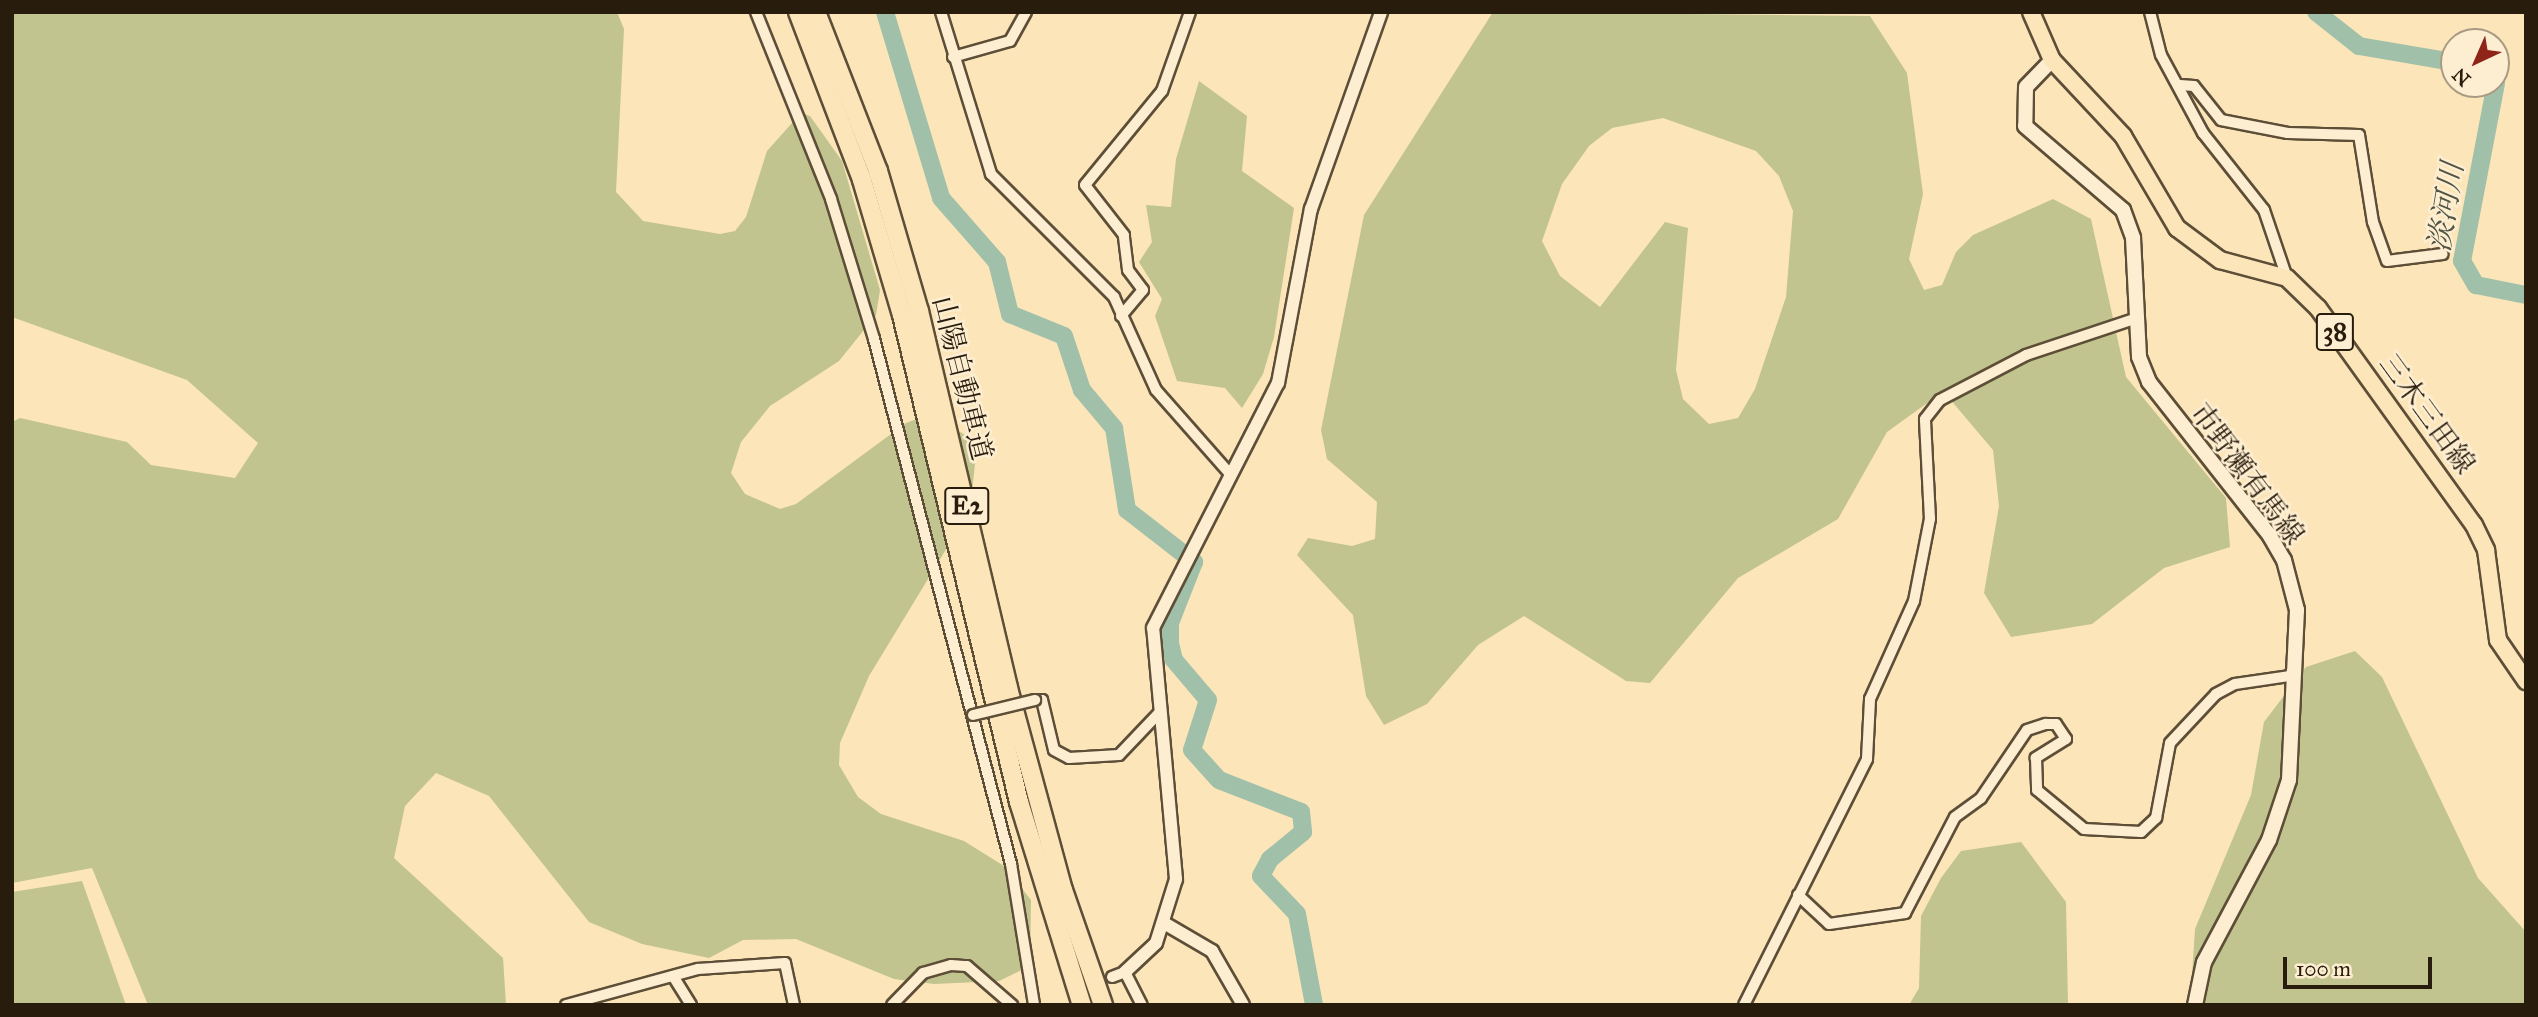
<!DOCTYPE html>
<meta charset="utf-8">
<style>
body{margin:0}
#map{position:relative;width:2538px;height:1017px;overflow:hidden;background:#fce5b8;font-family:"IM FELL Great Primer","Noto Serif JP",serif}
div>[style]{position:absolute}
.green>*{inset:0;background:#c1c48e}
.river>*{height:18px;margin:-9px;padding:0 9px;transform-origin:9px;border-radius:9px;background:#a0c0aa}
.minor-tunnel>*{height:10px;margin-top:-5px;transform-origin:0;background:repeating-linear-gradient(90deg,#d2bd96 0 10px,transparent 0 15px)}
.roads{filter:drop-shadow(2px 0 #5d4e38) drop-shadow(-2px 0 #5d4e38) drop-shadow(0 2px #5d4e38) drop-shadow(0 -2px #5d4e38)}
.minor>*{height:10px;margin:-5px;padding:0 5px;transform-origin:5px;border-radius:5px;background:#fdeed1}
.tertiary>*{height:12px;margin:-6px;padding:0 6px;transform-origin:6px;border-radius:6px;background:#fdeed1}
.secondary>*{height:14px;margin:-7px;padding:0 7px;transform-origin:7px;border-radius:7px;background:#fdeed1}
.primary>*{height:16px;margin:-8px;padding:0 8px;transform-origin:8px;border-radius:8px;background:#fce5b8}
.motorway>*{height:18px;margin:-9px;padding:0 9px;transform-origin:9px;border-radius:9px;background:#fce5b8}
.bridges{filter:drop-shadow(2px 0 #5d4e38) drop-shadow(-2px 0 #5d4e38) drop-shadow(0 2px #5d4e38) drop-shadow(0 -2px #5d4e38)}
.minor-bridge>*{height:10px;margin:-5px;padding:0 5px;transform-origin:5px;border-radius:5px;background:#fdeed1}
span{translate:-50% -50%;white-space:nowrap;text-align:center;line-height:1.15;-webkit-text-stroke:5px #fdeed1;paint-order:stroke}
.shield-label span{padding:2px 5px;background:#fdeed1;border:2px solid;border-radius:5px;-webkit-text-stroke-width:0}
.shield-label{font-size:26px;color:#281c0d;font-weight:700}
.street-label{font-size:28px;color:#281c0d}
.water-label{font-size:30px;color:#525544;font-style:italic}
.frame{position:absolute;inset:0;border:14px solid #281c0d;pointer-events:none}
.north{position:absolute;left:2440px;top:28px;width:70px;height:70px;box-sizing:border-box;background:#fdeed1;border:2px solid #a89a83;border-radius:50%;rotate:224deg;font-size:19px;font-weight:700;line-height:28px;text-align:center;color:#281c0d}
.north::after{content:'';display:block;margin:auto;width:24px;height:32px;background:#8f2418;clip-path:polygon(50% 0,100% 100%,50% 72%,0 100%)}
.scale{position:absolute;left:2283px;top:957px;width:149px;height:32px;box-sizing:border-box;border:4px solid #281c0d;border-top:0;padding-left:9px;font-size:21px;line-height:24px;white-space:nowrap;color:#281c0d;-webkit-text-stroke:5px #fdeed1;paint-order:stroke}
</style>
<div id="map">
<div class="green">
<i style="clip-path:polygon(12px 12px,617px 12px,624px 29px,616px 192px,643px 221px,720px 234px,735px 231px,746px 217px,767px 151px,801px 113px,810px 116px,842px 161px,880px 290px,876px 315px,839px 361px,770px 406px,741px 442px,731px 473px,745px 494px,780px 509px,796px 504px,906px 423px,931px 414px,965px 435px,975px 464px,970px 510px,869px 676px,840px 743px,839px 765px,858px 797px,881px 814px,964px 841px,1004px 866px,1031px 900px,1030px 966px,999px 981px,934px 984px,894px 979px,796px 939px,743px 940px,709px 958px,642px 944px,589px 922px,489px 796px,436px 773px,405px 806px,394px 858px,503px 958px,506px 1005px,148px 1005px,92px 868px,12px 883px,12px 422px,20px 418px,127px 442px,151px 465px,235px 478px,258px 443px,187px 380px,12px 317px)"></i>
<i style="clip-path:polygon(evenodd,1493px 12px,1870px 16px,1907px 73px,1923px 194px,1909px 259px,1924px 290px,1942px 285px,1956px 252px,1973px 235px,2053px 199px,2091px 219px,2126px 377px,2226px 498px,2230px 547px,2164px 568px,2092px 624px,2011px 637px,1984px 593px,1999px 506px,1993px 450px,1949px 398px,1937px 396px,1887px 432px,1838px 519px,1738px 578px,1650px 683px,1626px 681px,1524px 616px,1478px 645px,1427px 704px,1384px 725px,1366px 696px,1353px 615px,1297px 555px,1308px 538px,1352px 546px,1375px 539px,1377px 502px,1327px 459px,1321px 430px,1364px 215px,1493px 12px,1663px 118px,1756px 151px,1779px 176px,1793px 211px,1786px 297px,1755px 389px,1738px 418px,1709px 424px,1683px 399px,1676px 370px,1688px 228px,1665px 222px,1600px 307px,1560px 276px,1542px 241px,1562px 184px,1589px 146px,1612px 128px,1663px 118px)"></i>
<i style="clip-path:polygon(1199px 81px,1247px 116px,1242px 171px,1294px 208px,1274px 337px,1263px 374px,1242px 408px,1225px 388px,1177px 381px,1155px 316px,1162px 299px,1139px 262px,1152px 242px,1146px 205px,1171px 207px,1176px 159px)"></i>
<i style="clip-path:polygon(2355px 651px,2382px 677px,2478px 878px,2526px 932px,2526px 1005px,2190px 1005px,2195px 929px,2251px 795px,2264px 722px,2306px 667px)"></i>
<i style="clip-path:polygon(2021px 842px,2066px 902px,2068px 1005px,1909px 1005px,1919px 988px,1921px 916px,1941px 878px,1961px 851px)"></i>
<i style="clip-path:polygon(82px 881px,126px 1005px,12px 1005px,12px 892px)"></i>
</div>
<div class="river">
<i style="left:885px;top:12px;width:194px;rotate:73.2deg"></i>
<i style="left:941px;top:198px;width:85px;rotate:48.8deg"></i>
<i style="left:997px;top:262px;width:54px;rotate:76deg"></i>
<i style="left:1010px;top:314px;width:58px;rotate:22.2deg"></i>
<i style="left:1064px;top:336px;width:57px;rotate:71.6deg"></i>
<i style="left:1082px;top:390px;width:50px;rotate:49.9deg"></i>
<i style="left:1114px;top:428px;width:83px;rotate:81deg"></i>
<i style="left:1127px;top:510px;width:85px;rotate:37.8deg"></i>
<i style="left:1194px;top:562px;width:66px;rotate:111.5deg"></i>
<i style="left:1170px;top:623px;width:20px;rotate:90deg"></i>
<i style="left:1170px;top:643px;width:17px;rotate:77deg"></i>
<i style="left:1174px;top:660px;width:52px;rotate:49.6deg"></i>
<i style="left:1208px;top:700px;width:52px;rotate:107.7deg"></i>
<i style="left:1192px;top:750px;width:40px;rotate:48deg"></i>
<i style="left:1219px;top:780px;width:88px;rotate:21.3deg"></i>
<i style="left:1301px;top:812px;width:20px;rotate:84deg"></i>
<i style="left:1303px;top:832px;width:43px;rotate:140.7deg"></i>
<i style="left:1270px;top:859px;width:19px;rotate:118deg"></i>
<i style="left:1261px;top:876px;width:52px;rotate:46.5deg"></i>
<i style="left:1297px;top:914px;width:93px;rotate:79.4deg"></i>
<i style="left:2316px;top:12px;width:55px;rotate:38.3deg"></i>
<i style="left:2359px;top:46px;width:96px;rotate:9.6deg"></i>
<i style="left:2496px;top:83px;width:181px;rotate:100.8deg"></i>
<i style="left:2462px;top:261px;width:28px;rotate:60deg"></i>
<i style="left:2476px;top:285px;width:51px;rotate:11.3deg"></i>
</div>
<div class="minor-tunnel">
<i style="left:1071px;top:1005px;width:50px;rotate:-34.3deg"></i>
</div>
<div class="roads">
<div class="minor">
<i style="left:756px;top:12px;width:201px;rotate:68.1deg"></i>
<i style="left:831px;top:199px;width:146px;rotate:72.9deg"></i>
<i style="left:874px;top:339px;width:543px;rotate:75.37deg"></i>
<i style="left:1011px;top:864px;width:143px;rotate:80.7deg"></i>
<i style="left:941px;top:12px;width:170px;rotate:72.8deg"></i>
<i style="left:991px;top:174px;width:174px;rotate:45deg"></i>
<i style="left:1114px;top:297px;width:102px;rotate:65.7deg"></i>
<i style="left:1156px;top:390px;width:113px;rotate:48.6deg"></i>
<i style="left:2150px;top:12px;width:44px;rotate:75.7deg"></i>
<i style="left:2161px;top:55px;width:89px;rotate:61.7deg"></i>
<i style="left:2203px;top:133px;width:98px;rotate:51.6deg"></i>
<i style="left:2264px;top:210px;width:72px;rotate:71.3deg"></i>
<i style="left:953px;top:57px;width:59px;rotate:-15.7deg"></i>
<i style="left:1010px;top:41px;width:33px;rotate:-61deg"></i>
<i style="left:2180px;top:85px;width:14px;rotate:4deg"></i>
<i style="left:2194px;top:86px;width:43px;rotate:51.5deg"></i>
<i style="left:2221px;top:120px;width:68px;rotate:11deg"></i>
<i style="left:2288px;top:133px;width:71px;rotate:1.6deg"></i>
<i style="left:2359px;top:135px;width:88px;rotate:80.9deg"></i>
<i style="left:2373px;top:222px;width:41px;rotate:70.3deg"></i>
<i style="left:2387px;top:261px;width:56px;rotate:-7.1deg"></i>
<i style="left:1121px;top:316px;width:34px;rotate:-50deg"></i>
<i style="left:1143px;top:290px;width:25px;rotate:-127deg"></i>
<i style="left:1128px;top:270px;width:35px;rotate:-97deg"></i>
<i style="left:1124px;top:235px;width:63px;rotate:-128deg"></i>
<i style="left:1085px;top:185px;width:122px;rotate:-50.7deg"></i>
<i style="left:1162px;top:91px;width:84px;rotate:-70.5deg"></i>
<i style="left:1035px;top:700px;width:7px"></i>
<i style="left:1042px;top:700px;width:51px;rotate:76.5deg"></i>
<i style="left:1054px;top:750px;width:17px;rotate:28deg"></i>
<i style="left:1069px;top:758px;width:50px;rotate:-3.4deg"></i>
<i style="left:1119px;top:755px;width:59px;rotate:-46.4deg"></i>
<i style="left:1798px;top:895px;width:42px;rotate:43.1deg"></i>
<i style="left:1829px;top:924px;width:77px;rotate:-8.2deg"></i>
<i style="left:1905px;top:913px;width:108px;rotate:-62.5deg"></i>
<i style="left:1955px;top:817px;width:32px;rotate:-36deg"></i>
<i style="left:1981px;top:798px;width:82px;rotate:-55.9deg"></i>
<i style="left:2027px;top:730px;width:20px;rotate:-18deg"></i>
<i style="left:2046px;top:724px;width:10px"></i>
<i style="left:2056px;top:724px;width:18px;rotate:56deg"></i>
<i style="left:2066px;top:739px;width:36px;rotate:148deg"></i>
<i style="left:2036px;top:758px;width:32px;rotate:88deg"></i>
<i style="left:2037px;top:790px;width:61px;rotate:39.7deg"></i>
<i style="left:2084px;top:829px;width:57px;rotate:3deg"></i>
<i style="left:2141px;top:832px;width:21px;rotate:-43deg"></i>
<i style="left:2156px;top:818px;width:76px;rotate:-79.4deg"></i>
<i style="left:2170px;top:743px;width:67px;rotate:-46.8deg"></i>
<i style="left:2216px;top:694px;width:21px;rotate:-28deg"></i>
<i style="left:2235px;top:684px;width:56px;rotate:-8.3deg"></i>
<i style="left:2290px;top:676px;width:8px;rotate:-67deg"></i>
<i style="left:673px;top:976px;width:34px;rotate:58deg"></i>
<i style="left:1112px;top:977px;width:14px;rotate:-21deg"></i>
<i style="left:1125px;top:972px;width:37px;rotate:63deg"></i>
<i style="left:566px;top:1005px;width:137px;rotate:-15.3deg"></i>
<i style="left:698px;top:969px;width:87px;rotate:-3.9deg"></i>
<i style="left:785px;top:963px;width:43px;rotate:77.9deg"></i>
<i style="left:892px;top:1005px;width:45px;rotate:-45.9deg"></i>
<i style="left:923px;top:973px;width:29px;rotate:-16deg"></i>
<i style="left:951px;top:965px;width:16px;rotate:4deg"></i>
<i style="left:967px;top:966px;width:60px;rotate:40.9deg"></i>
<i style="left:1744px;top:1005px;width:275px;rotate:-63.4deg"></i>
<i style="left:1867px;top:759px;width:60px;rotate:-87.1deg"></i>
<i style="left:1870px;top:699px;width:107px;rotate:-65.8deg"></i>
<i style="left:1914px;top:601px;width:84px;rotate:-79deg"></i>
<i style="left:1930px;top:519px;width:100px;rotate:-92.9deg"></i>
<i style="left:1925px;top:419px;width:24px;rotate:-52deg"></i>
<i style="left:1940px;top:400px;width:97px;rotate:-27.6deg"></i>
<i style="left:2026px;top:355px;width:114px;rotate:-18.4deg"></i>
</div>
<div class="tertiary">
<i style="left:1164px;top:923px;width:56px;rotate:30.3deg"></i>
<i style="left:1212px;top:951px;width:62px;rotate:60.1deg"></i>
<i style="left:1125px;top:972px;width:42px;rotate:-43.1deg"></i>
<i style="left:1156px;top:943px;width:67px;rotate:-72.6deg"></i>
<i style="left:1176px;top:879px;width:252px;rotate:-95.2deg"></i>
<i style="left:1153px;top:628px;width:275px;rotate:-63deg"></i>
<i style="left:1278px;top:383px;width:177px;rotate:-79.3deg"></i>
<i style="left:1311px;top:209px;width:209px;rotate:-70.4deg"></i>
</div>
<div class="secondary">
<i style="left:2052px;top:60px;width:37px;rotate:134deg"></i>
<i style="left:2026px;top:87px;width:39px;rotate:91deg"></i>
<i style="left:2025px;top:126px;width:129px;rotate:40.6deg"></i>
<i style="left:2123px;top:210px;width:30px;rotate:70deg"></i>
<i style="left:2133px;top:238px;width:119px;rotate:87.1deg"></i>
<i style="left:2139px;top:357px;width:27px;rotate:68deg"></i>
<i style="left:2149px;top:382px;width:196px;rotate:51.8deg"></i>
<i style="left:2270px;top:536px;width:28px;rotate:60deg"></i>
<i style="left:2284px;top:560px;width:52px;rotate:75.4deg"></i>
<i style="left:2297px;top:610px;width:170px;rotate:92.7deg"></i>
<i style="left:2289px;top:780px;width:63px;rotate:108.4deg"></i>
<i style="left:2269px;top:840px;width:138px;rotate:118deg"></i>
<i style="left:2204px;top:962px;width:44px;rotate:101.8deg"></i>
</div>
<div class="primary">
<i style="left:2031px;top:12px;width:52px;rotate:66.4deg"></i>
<i style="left:2052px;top:60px;width:104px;rotate:46.9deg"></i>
<i style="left:2123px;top:136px;width:107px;rotate:59.6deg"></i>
<i style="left:2177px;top:228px;width:54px;rotate:36.7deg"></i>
<i style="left:2220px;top:260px;width:69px;rotate:15deg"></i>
<i style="left:2287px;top:278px;width:43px;rotate:44.1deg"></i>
<i style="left:2318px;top:308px;width:267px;rotate:54.3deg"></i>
<i style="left:2474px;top:525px;width:28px;rotate:64deg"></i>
<i style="left:2486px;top:550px;width:91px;rotate:82.4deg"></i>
<i style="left:2498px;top:640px;width:50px;rotate:55.7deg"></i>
</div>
<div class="motorway">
<i style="left:798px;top:12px;width:180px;rotate:69.1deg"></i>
<i style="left:862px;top:180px;width:141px;rotate:73.5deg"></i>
<i style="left:902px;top:315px;width:501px;rotate:76.49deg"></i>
<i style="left:1019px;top:802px;width:213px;rotate:72.8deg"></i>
<i style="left:816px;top:12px;width:171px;rotate:68.7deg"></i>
<i style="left:878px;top:171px;width:146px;rotate:73.7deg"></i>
<i style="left:919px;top:311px;width:387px;rotate:76.7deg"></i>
<i style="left:1008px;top:688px;width:209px;rotate:74.8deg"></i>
<i style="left:1063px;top:890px;width:122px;rotate:70.8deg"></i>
</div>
</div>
<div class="bridges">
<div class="minor-bridge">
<i style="left:973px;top:715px;width:64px;rotate:-13.6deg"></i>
</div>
</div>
<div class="shield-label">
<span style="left:2335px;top:332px">38</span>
<span style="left:967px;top:506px">E2</span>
</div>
<div class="street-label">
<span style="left:962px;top:378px;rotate:76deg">山陽自動車道</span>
<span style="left:2427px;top:414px;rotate:54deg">三木三田線</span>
<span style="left:2247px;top:474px;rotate:53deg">市野瀬有馬線</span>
</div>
<div class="water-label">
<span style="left:2446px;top:207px;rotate:-81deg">淡河川</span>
</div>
<div class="frame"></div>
<div class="north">N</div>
<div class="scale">100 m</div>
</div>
